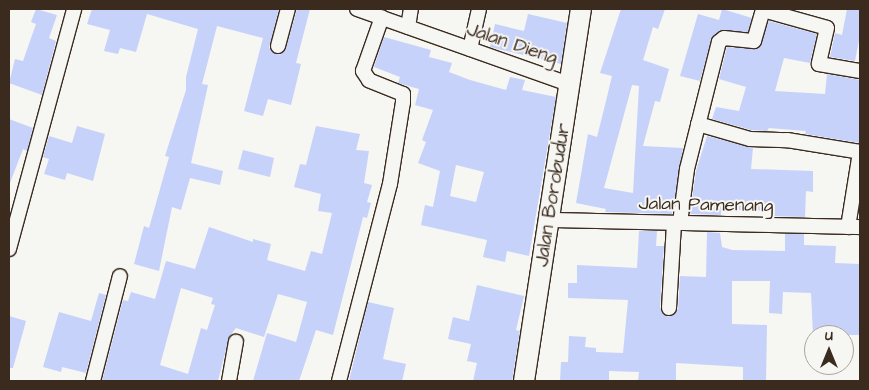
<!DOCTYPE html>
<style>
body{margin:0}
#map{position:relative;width:869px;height:390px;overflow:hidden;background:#f6f6f2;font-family:"Architects Daughter",sans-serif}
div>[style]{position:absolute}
.building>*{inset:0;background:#c7d2fa}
.roads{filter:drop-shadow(1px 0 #3b2a1e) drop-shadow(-1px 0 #3b2a1e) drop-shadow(0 1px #3b2a1e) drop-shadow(0 -1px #3b2a1e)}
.street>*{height:14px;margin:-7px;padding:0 7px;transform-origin:7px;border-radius:7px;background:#f6f6f2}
.secondary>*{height:20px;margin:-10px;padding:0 10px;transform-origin:10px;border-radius:10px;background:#f6f6f2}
span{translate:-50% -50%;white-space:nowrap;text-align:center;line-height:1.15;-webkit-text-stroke:4px #f6f6f2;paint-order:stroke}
.street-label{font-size:19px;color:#3b2a1e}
.frame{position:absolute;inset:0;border:10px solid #3b2a1e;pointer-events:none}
.north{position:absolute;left:804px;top:325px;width:50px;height:50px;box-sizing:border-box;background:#f6f6f2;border:1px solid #aba49d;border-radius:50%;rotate:0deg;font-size:14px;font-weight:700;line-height:20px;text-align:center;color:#3b2a1e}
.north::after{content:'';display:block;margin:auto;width:18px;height:22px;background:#3b2a1e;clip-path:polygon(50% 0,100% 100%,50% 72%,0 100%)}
</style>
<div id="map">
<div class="building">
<i style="clip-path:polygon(36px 9px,57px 15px,49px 38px,56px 41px,42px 95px,9px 83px,15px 59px,23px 61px,36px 24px,31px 22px)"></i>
<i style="clip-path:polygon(92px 9px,279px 9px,269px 48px,280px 55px,286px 48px,297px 9px,310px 9px,296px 63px,301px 64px,291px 105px,268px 99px,263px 116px,244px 111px,263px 38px,217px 26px,202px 84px,208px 85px,191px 163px,223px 171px,220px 185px,190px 178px,181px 210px,172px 207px,159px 271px,134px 264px,144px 226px,149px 228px,169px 157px,165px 156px,186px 90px,186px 77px,198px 29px,147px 14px,136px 52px,120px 48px,118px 54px,104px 51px,110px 30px,87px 24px)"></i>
<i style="clip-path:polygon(evenodd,621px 9px,665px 9px,658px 29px,653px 27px,643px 60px,669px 69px,660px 102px,655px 101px,643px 146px,683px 148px,672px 214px,605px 212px,606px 209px,576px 203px,588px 134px,597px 137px,606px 101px,612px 76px,600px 73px,621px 9px,632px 85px,639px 86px,633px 193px,604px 188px,632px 85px)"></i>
<i style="clip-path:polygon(722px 9px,752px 18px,748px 32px,719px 31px,711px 40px,700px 81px,680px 76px,698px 14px,719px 20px)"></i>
<i style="clip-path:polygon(847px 9px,860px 9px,860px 35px,855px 61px,830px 57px,835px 33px,842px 35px)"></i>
<i style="clip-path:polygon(528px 14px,567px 23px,561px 64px,490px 47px,495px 24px,524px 31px)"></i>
<i style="clip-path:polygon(769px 21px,817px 34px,810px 63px,784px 58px,775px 91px,825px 94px,827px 74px,860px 80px,860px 143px,805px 134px,806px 131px,769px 128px,767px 131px,751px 130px,712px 119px,716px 107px,739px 111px,746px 87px,719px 79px,727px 47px,758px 49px)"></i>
<i style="clip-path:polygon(evenodd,384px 37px,431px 50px,429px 57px,452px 63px,449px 72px,470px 80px,506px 90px,510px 77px,525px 80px,522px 90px,556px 97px,529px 256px,507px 251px,505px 262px,483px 257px,487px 240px,421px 225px,425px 205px,433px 207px,440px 171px,418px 163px,426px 142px,422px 140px,433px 110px,415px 105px,419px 89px,398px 83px,400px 77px,374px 67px,384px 37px,456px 165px,484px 172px,476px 202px,450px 196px,456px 165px)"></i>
<i style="clip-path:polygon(9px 119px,33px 128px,27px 151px,23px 149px,10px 183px)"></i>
<i style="clip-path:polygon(77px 126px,105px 134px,93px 181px,67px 173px,65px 180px,44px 174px,49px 159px,43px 157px,49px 136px,72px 143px)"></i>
<i style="clip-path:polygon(evenodd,316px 126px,360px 134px,356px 150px,369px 151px,364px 183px,372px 185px,367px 202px,371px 203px,367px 218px,363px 217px,333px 335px,316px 330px,299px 381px,253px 381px,267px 333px,296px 342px,307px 302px,278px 294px,264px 337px,236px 328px,229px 337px,218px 381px,102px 381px,123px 300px,128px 301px,131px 292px,155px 299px,166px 261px,195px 269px,209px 227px,253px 242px,253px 239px,271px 244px,267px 260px,305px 271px,311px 251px,322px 254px,332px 213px,318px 211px,321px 194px,294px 187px,300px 164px,306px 165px,316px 126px,181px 288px,213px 298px,211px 304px,215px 305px,207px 330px,201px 328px,188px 374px,160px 365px,181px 288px)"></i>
<i style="clip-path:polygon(707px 136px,753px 148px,751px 169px,813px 171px,813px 192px,806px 191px,805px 217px,772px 216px,772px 211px,745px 210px,721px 210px,721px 215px,690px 214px,696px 171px)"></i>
<i style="clip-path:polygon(243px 150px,274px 158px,270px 177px,238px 169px)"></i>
<i style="clip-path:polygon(639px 231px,657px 231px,656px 246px,664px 246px,660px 307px,668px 317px,678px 309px,680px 276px,706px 277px,707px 232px,720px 233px,722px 247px,732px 250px,785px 251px,785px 234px,804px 234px,804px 245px,836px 246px,835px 263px,860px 264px,860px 335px,813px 335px,811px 293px,783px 292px,782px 314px,769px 313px,770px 281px,732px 281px,732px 324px,767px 325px,766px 381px,743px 381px,743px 367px,676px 363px,676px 381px,638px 381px,639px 372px,609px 371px,609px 381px,560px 381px,561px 362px,568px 362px,569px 336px,586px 337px,585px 347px,596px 348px,596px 352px,623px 353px,628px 300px,568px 298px,568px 283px,577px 283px,577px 265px,637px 268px)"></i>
<i style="clip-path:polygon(477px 285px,524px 296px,516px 330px,520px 331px,512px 381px,473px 381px,477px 363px,467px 361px,471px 344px,448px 339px,453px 317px,469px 321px)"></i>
<i style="clip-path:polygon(99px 293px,106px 295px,86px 373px,62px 367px,61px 372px,43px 367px,59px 312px,91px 321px)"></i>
<i style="clip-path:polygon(368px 302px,394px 308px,383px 359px,406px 364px,402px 381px,349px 381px)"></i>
<i style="clip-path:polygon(9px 316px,26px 321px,13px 368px,9px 368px)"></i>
</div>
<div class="roads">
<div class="street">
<i style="left:357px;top:9px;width:225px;rotate:19.5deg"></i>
<i style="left:763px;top:10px;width:66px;rotate:15.7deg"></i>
<i style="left:827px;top:28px;width:37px;rotate:103deg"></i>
<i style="left:819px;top:64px;width:42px;rotate:9.7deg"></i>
<i style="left:408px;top:27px;width:18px;rotate:-81deg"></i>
<i style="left:278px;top:46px;width:38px;rotate:-75deg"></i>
<i style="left:470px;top:49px;width:41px;rotate:-77.3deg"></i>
<i style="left:698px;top:124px;width:54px;rotate:16.1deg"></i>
<i style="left:750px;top:139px;width:37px;rotate:2deg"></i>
<i style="left:787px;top:140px;width:74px;rotate:9.3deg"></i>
<i style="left:550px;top:220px;width:310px;rotate:1.3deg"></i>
<i style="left:680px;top:223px;width:54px;rotate:-82.6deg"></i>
<i style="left:687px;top:169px;width:131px;rotate:-75.9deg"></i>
<i style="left:719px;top:42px;width:6px;rotate:-39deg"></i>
<i style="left:724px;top:38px;width:30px;rotate:6deg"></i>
<i style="left:754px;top:41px;width:33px;rotate:-74deg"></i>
<i style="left:848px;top:227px;width:76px;rotate:-80.9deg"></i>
<i style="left:9px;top:249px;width:249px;rotate:-74.8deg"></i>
<i style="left:669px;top:308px;width:85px;rotate:-86.6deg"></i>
<i style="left:93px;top:381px;width:108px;rotate:-75.6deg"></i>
<i style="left:229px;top:381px;width:40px;rotate:-80deg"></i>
<i style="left:339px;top:381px;width:203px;rotate:-75.5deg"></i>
<i style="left:390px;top:184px;width:83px;rotate:-81deg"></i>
<i style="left:403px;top:102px;width:8px;rotate:-90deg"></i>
<i style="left:403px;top:94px;width:37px;rotate:-158deg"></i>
<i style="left:369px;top:80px;width:11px;rotate:-124deg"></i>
<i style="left:363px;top:71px;width:57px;rotate:-70.6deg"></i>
</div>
<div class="secondary">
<i style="left:524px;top:381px;width:376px;rotate:-81.3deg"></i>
</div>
</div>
<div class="street-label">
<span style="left:512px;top:44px;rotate:19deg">Jalan Dieng</span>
<span style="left:553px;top:195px;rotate:-81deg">Jalan Borobudur</span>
<span style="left:706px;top:205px;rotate:1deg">Jalan Pamenang</span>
</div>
<div class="frame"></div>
<div class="north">U</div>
</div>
